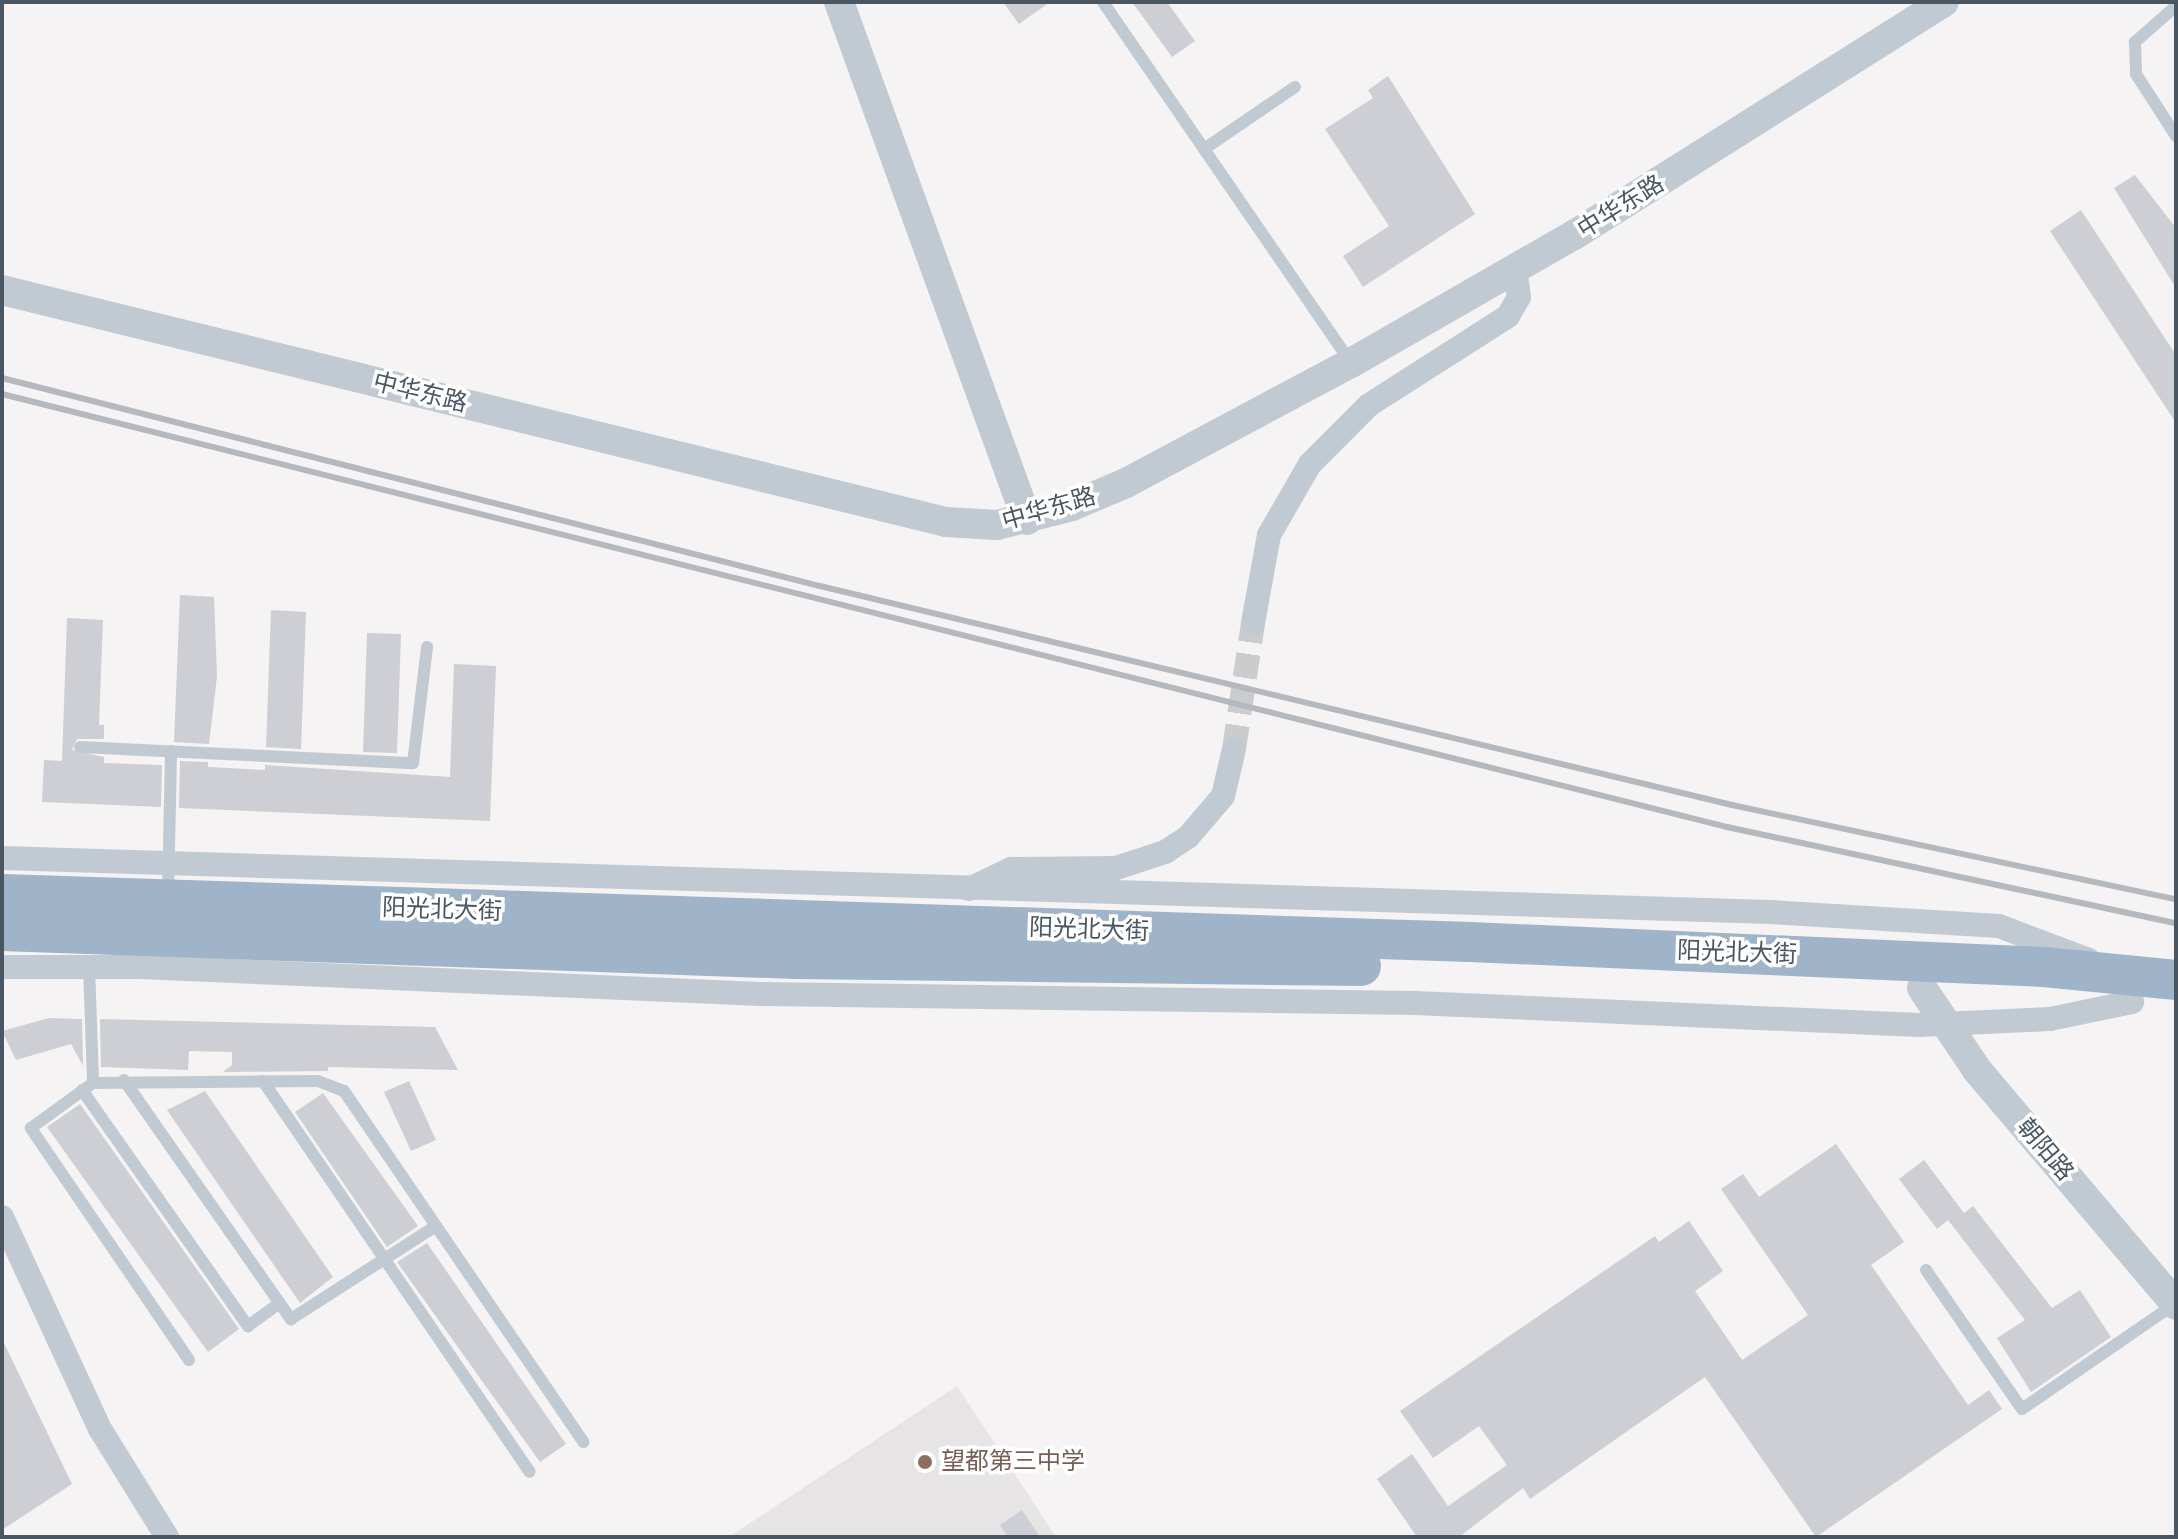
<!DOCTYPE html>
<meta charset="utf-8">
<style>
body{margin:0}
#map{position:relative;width:2178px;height:1539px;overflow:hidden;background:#f5f3f3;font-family:Rubik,"Noto Sans SC",sans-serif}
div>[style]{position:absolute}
.education>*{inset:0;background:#e6e4e5}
.building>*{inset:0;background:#cdcfd5}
.minor-tunnel>*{height:24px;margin-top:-12px;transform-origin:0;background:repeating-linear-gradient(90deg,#caccce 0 24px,transparent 0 36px)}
.service>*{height:12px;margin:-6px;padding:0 6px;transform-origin:6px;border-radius:6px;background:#c1cad2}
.minor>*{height:24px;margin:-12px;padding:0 12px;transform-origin:12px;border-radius:12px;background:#c1cad2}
.tertiary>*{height:30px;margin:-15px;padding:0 15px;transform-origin:15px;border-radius:15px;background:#c1cad2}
.trunk>*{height:40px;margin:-20px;padding:0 20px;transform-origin:20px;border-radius:20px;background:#9fb4c9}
.rail>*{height:6px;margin:-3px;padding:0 3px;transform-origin:3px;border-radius:3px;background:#b5b8bd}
.dots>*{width:22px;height:22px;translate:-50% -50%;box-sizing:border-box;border:4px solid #fff;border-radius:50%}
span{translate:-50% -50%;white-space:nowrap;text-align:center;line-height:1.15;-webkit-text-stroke:7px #fff;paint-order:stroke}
.street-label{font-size:24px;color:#4a5661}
.education-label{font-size:24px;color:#785e54}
.left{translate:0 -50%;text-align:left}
.frame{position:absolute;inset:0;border:4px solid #4a5661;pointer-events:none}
</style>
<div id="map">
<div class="education">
<i style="clip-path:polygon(957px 1386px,1056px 1537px,729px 1537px)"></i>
</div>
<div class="building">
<i style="clip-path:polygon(1003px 2px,1050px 2px,1019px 24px)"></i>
<i style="clip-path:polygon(1132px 2px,1167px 2px,1195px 41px,1172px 57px)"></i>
<i style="clip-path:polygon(1388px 76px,1475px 214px,1363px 287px,1343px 256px,1389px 226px,1325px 129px,1373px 98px,1368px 90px)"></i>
<i style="clip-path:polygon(2135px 175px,2176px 228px,2176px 288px,2114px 188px)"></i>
<i style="clip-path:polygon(2081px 210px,2176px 355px,2176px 423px,2050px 231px)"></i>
<i style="clip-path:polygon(180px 595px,214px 597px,217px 676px,209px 744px,174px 742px)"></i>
<i style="clip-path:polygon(271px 610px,306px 612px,301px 749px,266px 747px)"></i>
<i style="clip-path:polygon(67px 618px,103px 620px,99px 725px,104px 725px,104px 739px,77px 739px,72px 750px,104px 757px,104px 763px,162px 765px,161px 807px,42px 802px,44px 760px,62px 761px)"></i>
<i style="clip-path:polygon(367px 633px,401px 634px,397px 753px,363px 752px)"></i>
<i style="clip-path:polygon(454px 664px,496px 666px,490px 821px,179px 808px,180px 761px,208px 762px,208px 767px,265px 770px,265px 765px,450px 777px)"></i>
<i style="clip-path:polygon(49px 1018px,82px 1019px,83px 1066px,71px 1044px,16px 1060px,2px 1031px)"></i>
<i style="clip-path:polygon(100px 1019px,435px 1027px,458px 1070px,328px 1067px,328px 1071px,223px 1072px,232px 1065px,232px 1052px,189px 1051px,188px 1070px,101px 1067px)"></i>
<i style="clip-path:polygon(409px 1081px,436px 1140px,411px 1151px,384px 1092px)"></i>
<i style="clip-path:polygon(205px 1091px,333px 1277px,300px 1303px,167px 1110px)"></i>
<i style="clip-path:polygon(323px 1093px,418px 1226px,387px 1247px,295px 1112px)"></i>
<i style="clip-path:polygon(80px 1104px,239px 1329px,208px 1352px,47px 1127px)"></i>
<i style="clip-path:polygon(1836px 1144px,1904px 1242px,1871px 1265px,1968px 1405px,1989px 1390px,2002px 1409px,1816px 1537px,1705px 1377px,1530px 1499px,1523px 1488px,1459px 1537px,1417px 1537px,1377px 1479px,1412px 1454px,1448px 1506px,1507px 1465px,1479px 1426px,1433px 1458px,1400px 1411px,1655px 1236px,1659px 1242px,1689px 1221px,1723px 1271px,1695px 1291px,1742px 1360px,1808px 1315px,1721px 1189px,1743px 1174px,1759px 1197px)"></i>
<i style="clip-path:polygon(1924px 1160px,1964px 1213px,1973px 1206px,2052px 1308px,2080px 1290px,2111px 1337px,2031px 1392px,1997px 1338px,2025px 1320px,1948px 1220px,1937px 1229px,1899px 1179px)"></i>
<i style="clip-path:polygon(427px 1243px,566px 1444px,540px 1462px,397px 1262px)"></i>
<i style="clip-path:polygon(2px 1339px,72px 1484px,2px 1530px)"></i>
<i style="clip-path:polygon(1022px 1510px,1040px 1537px,1008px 1537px,1000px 1525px)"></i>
</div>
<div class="minor-tunnel">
<i style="left:1234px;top:749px;width:127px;rotate:-81.4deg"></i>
</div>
<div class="service">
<i style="left:1103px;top:2px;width:437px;rotate:55.5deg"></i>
<i style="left:2176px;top:6px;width:55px;rotate:138.7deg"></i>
<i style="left:2135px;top:42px;width:32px;rotate:88deg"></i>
<i style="left:2136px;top:74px;width:74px;rotate:57.2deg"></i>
<i style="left:1204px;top:149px;width:110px;rotate:-34.3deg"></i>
<i style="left:80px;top:747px;width:333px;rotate:2.8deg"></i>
<i style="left:413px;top:763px;width:117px;rotate:-83.1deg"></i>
<i style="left:168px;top:896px;width:145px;rotate:-88.8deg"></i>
<i style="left:89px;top:966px;width:117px;rotate:88deg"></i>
<i style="left:124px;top:1080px;width:292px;rotate:55.1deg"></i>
<i style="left:291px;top:1319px;width:172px;rotate:-32.7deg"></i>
<i style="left:263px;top:1081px;width:473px;rotate:55.7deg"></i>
<i style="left:82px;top:1090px;width:289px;rotate:54.9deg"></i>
<i style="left:248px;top:1326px;width:39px;rotate:-36deg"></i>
<i style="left:1926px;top:1270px;width:169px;rotate:55.4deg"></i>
<i style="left:2022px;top:1409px;width:186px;rotate:-34.5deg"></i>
<i style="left:189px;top:1360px;width:281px;rotate:-124.3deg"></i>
<i style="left:31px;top:1128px;width:77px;rotate:-36deg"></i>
<i style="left:93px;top:1083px;width:225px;rotate:-0.5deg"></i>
<i style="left:318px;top:1081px;width:28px;rotate:21deg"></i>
<i style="left:344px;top:1091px;width:425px;rotate:55.7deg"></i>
</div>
<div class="minor">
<i style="left:1253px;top:623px;width:89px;rotate:-79.7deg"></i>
<i style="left:1269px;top:535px;width:82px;rotate:-60deg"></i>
<i style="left:1310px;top:464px;width:83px;rotate:-45deg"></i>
<i style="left:1369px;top:405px;width:165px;rotate:-32.6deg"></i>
<i style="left:1508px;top:316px;width:22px;rotate:-60deg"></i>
<i style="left:1519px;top:297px;width:27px;rotate:-98deg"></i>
<i style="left:2px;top:858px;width:1770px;rotate:1.75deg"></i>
<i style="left:1771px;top:912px;width:228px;rotate:3.5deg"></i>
<i style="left:1999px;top:926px;width:96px;rotate:20.7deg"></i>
<i style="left:969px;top:889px;width:47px;rotate:-25.5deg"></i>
<i style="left:1011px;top:869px;width:105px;rotate:-0.5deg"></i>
<i style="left:1116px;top:868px;width:52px;rotate:-18.1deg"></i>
<i style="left:1165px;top:852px;width:27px;rotate:-33deg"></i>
<i style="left:1188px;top:837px;width:54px;rotate:-49.5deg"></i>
<i style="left:1223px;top:796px;width:48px;rotate:-76.8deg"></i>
<i style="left:2px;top:967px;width:137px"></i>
<i style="left:139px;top:967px;width:622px;rotate:2.49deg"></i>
<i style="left:760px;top:994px;width:655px;rotate:0.79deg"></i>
<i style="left:1415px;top:1003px;width:504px;rotate:2.5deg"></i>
<i style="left:1919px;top:1025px;width:131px;rotate:-2.6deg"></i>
<i style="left:2050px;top:1019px;width:84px;rotate:-11.7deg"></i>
<i style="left:2px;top:1217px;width:234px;rotate:65.2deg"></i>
<i style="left:100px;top:1429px;width:127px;rotate:58.2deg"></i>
</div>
<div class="tertiary">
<i style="left:839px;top:2px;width:551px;rotate:70.05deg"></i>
<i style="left:2px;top:290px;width:972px;rotate:13.81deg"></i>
<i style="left:946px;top:522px;width:51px;rotate:3.4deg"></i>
<i style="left:997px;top:525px;width:77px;rotate:-14.2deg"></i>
<i style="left:1072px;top:506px;width:59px;rotate:-23.1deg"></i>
<i style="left:1126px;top:483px;width:255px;rotate:-28.1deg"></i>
<i style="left:1351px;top:363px;width:257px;rotate:-29.9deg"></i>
<i style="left:1574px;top:235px;width:437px;rotate:-32.2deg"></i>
<i style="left:1922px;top:988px;width:99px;rotate:56.1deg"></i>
<i style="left:1977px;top:1070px;width:308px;rotate:49.7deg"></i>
</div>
<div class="trunk">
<i style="left:2px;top:894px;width:1469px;rotate:1.87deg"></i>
<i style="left:1470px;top:942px;width:575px;rotate:2.49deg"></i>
<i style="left:2044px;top:967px;width:133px;rotate:5.6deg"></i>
<i style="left:2px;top:931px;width:794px;rotate:2.02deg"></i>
<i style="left:796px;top:959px;width:565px;rotate:0.71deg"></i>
</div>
<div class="rail">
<i style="left:2px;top:378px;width:844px;rotate:14.27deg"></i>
<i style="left:820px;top:586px;width:938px;rotate:13.5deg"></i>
<i style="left:1732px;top:805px;width:454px;rotate:12deg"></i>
<i style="left:2px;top:394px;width:1779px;rotate:14.09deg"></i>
<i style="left:1727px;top:827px;width:459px;rotate:12.1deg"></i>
</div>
<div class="dots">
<i style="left:925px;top:1462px;background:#8d6e63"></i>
</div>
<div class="street-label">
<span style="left:1621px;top:207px;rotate:-32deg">中华东路</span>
<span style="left:420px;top:393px;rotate:14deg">中华东路</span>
<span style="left:1049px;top:509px;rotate:-16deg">中华东路</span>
<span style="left:442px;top:910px;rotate:2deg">阳光北大街</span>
<span style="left:1089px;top:930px;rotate:2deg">阳光北大街</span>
<span style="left:1737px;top:953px;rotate:2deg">阳光北大街</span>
<span style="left:2045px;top:1150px;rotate:50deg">朝阳路</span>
</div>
<div class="education-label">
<span class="left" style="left:941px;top:1462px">望都第三中学</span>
</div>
<div class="frame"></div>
</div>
